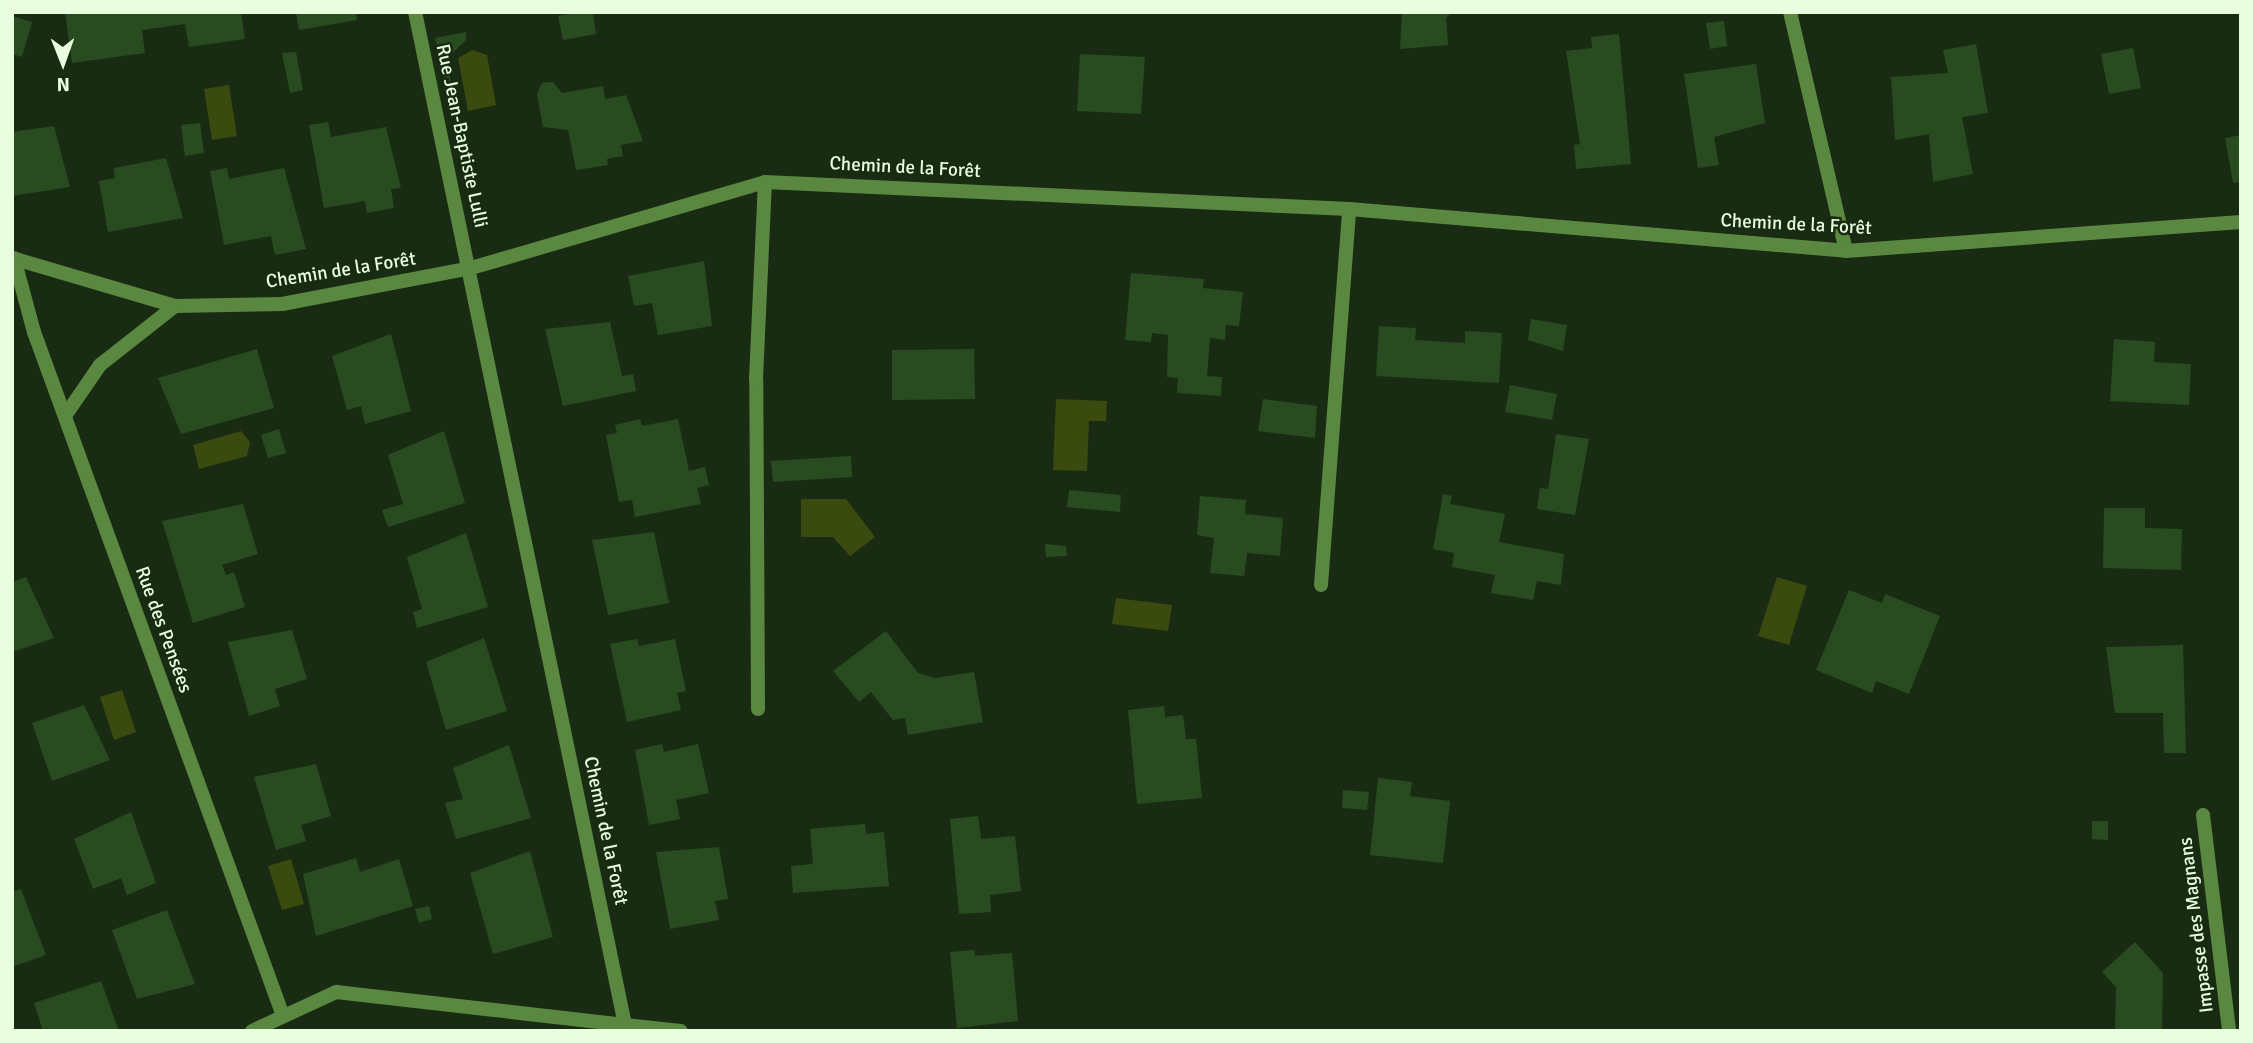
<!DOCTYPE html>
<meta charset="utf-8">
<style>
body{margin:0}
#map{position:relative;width:2253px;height:1043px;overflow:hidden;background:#192c13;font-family:Signika,sans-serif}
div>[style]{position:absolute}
.water>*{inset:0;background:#3b4a0e}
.building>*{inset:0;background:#284c20}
.lane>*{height:14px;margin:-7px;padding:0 7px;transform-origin:7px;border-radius:7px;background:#5a8841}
.street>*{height:14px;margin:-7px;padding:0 7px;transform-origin:7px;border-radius:7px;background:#5a8841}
span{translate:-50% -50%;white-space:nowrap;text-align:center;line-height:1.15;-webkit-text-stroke:5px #192c13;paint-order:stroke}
.street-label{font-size:19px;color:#e8fedf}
.frame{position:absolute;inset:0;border:14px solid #e8fedf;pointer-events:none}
.north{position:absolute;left:28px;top:28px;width:70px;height:70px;-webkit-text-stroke:5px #192c13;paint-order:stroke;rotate:179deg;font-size:19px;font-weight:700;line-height:28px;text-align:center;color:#e8fedf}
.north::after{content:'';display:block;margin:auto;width:24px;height:32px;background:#e8fedf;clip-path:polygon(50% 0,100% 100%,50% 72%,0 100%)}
</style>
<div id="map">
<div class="water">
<i style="clip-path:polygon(472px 50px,487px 55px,496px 105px,468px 111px,458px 58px)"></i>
<i style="clip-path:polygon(229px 85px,237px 136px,212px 140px,204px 89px)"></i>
<i style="clip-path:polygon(1056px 399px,1107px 401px,1106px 421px,1089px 421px,1087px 471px,1053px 470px)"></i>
<i style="clip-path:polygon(241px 431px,250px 442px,247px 456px,199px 469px,193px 445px)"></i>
<i style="clip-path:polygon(801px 499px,846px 499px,875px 537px,850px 556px,833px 537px,801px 537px)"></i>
<i style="clip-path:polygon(1777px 577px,1807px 586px,1789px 645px,1758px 636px)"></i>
<i style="clip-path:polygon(1116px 598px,1172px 605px,1168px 631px,1112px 624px)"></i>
<i style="clip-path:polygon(122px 690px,136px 732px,114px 740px,100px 697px)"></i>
<i style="clip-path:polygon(291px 859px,304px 904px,282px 910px,268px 866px)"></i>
</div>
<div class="building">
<i style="clip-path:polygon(65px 12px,241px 12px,245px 39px,189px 47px,185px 24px,142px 30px,145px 53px,72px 63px)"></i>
<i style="clip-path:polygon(296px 12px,356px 12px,357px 20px,299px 30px)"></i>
<i style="clip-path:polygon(576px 12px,593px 12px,596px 34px,563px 40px,558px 16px)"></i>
<i style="clip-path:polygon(1402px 12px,1452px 12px,1446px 18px,1448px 45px,1400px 49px)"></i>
<i style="clip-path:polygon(12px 16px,32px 22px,22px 57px,12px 54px)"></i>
<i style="clip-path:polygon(1724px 21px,1727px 46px,1710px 49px,1706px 23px)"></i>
<i style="clip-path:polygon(466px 32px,466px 40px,445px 60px,451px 81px,444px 83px,435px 38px)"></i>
<i style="clip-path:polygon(1619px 34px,1631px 164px,1576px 169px,1574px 145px,1580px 144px,1566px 51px,1592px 48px,1591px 37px)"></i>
<i style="clip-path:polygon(1976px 44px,1988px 113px,1962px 117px,1973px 174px,1933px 182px,1929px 134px,1895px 140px,1891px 77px,1948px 73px,1943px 50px)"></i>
<i style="clip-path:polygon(2133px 48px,2141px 88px,2109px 94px,2101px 54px)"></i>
<i style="clip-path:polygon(296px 52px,303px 90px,290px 93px,282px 53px)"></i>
<i style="clip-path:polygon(1080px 54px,1145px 57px,1141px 114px,1077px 111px)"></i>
<i style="clip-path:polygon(1756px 64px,1765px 123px,1714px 137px,1719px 165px,1698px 168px,1684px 74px)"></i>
<i style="clip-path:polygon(553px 82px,562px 93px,603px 86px,605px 99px,626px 95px,643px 141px,621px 145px,623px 156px,607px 159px,608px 165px,576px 170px,568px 130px,543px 127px,537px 94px,542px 83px)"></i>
<i style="clip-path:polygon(328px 122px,331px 137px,386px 127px,401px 188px,391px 189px,394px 208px,367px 213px,365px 201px,324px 208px,309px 125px)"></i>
<i style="clip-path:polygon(200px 123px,204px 153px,185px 156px,181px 125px)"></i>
<i style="clip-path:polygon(54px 126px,70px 187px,12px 196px,12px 132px)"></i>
<i style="clip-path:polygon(2241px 135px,2241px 182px,2233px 183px,2225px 138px)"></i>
<i style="clip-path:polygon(166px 158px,183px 218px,108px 232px,99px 181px,115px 178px,114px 168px)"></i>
<i style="clip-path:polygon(227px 168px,229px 179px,284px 168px,306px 249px,275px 255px,271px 236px,224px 245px,210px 171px)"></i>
<i style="clip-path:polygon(704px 261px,712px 326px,658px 335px,652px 303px,634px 306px,628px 276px)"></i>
<i style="clip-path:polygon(1131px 273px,1204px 279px,1203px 288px,1243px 292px,1239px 326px,1226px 325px,1225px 340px,1210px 338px,1207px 376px,1222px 377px,1221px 396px,1177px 393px,1178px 378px,1167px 377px,1168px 335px,1152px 333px,1151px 342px,1125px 340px)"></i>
<i style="clip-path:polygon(1531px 319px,1567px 325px,1563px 351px,1528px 340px)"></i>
<i style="clip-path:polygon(610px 322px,622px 376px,633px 374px,636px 391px,563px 406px,545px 329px)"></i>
<i style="clip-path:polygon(1379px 326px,1416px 328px,1415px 340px,1465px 343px,1465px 331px,1502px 333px,1499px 383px,1376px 376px)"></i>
<i style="clip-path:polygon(391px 334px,411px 411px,365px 424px,361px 406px,347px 410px,332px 356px)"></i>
<i style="clip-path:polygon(2114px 339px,2155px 342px,2154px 362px,2191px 364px,2189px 405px,2110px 401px)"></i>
<i style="clip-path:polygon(257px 349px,274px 408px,181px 434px,158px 378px)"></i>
<i style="clip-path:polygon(974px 349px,975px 399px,892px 400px,892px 350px)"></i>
<i style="clip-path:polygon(1510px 385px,1557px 394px,1552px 420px,1505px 412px)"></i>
<i style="clip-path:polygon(1263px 399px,1317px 406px,1315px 438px,1258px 431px)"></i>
<i style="clip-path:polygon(640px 419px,642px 426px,678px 419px,689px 471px,705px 467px,709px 485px,697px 488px,701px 504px,635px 517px,632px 500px,619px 502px,606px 435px,617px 433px,615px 425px)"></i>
<i style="clip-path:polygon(279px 429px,286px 453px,268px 458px,261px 435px)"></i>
<i style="clip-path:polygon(444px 431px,465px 503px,388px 527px,382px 510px,403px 504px,388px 455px)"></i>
<i style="clip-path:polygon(1556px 434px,1589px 439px,1575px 515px,1537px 509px,1540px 488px,1548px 489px)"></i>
<i style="clip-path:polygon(851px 456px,852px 477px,773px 482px,771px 461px)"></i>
<i style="clip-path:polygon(1069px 490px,1121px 495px,1120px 512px,1067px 507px)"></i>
<i style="clip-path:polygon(1443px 494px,1452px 496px,1450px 504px,1505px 514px,1499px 542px,1564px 554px,1561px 585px,1537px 581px,1533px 600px,1491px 593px,1495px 575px,1452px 567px,1454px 553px,1433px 549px)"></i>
<i style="clip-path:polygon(1200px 496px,1246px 500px,1245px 514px,1283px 518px,1280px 556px,1247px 553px,1244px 576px,1210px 573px,1214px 538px,1197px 535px)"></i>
<i style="clip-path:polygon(243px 504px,258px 554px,222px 565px,226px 575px,234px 572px,245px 607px,193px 623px,162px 521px)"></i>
<i style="clip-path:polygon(2104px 508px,2145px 508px,2145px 528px,2182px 529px,2181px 570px,2103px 568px)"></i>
<i style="clip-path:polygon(654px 532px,669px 603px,608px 615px,592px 540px)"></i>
<i style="clip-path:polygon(466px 533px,488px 607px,417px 628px,413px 612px,422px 609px,407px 557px)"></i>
<i style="clip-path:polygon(1045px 544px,1066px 546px,1067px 556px,1046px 557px)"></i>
<i style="clip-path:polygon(26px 577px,54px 638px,12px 652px,12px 582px)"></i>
<i style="clip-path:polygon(1849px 590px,1882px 603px,1885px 594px,1940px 616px,1909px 694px,1876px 681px,1872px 693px,1816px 670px)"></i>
<i style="clip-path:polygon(292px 630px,307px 679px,275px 689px,280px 706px,249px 716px,228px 642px)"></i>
<i style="clip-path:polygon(886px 631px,918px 673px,935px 678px,974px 672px,983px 722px,908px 735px,905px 718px,893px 720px,871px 692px,859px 702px,833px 671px)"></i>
<i style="clip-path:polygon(484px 638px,507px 711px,446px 730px,426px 662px)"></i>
<i style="clip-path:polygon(637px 639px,639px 646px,675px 639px,686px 691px,677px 693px,681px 710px,627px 722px,610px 644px)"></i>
<i style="clip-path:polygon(2183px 645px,2186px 753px,2164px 753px,2163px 713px,2115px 713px,2106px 647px)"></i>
<i style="clip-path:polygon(84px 705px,110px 760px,52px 781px,32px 723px)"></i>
<i style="clip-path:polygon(1164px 706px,1165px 717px,1183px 715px,1186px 739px,1196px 739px,1202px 798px,1137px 804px,1128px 710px)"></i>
<i style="clip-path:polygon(662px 744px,664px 752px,698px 744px,709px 793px,676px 800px,680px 819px,649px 825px,635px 750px)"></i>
<i style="clip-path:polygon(509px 745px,531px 818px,456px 839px,445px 803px,463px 799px,453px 768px)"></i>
<i style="clip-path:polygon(316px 764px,331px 816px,301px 825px,306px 841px,276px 850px,254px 777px)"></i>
<i style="clip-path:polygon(1378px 778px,1412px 782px,1410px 796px,1450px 801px,1443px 863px,1370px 855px)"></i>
<i style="clip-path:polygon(1343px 790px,1369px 792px,1367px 810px,1342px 808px)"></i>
<i style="clip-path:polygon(131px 812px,156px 883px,127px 895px,121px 878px,93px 889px,74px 839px)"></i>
<i style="clip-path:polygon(978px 816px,981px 839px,1015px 836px,1021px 891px,990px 895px,991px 912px,959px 914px,950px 819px)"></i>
<i style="clip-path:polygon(2092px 821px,2108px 821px,2108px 840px,2092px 839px)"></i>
<i style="clip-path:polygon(865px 824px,866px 834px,884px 832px,889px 886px,793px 893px,791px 866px,813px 864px,810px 829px)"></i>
<i style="clip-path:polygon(719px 847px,728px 899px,715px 901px,719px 920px,670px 929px,656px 852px)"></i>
<i style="clip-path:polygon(530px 851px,553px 937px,493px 954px,470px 873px)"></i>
<i style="clip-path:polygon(356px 858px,360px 872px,399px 859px,413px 906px,316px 936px,303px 874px)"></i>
<i style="clip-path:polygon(21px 889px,46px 955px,12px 967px,12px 892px)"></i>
<i style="clip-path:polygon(429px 906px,432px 919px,419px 923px,415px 909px)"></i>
<i style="clip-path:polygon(167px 910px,195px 984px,137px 999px,112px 930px)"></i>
<i style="clip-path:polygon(2135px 942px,2163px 973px,2162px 1031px,2115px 1031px,2116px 987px,2102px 972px)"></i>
<i style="clip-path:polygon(974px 950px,975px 956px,1012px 953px,1018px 1021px,957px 1028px,950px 952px)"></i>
<i style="clip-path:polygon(101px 981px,119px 1031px,43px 1031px,34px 1003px)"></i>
</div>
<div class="lane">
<i style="left:1790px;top:12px;width:245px;rotate:76.8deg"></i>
</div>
<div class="street">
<i style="left:12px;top:258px;width:170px;rotate:16.4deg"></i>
<i style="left:175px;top:306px;width:107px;rotate:-1.1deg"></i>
<i style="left:282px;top:304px;width:192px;rotate:-10.8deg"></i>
<i style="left:471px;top:268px;width:306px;rotate:-16.3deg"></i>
<i style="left:765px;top:182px;width:585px;rotate:2.65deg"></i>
<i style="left:1349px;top:209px;width:499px;rotate:4.8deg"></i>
<i style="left:1846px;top:251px;width:396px;rotate:-4.2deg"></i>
<i style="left:14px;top:258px;width:77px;rotate:74.9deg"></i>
<i style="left:34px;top:332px;width:725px;rotate:69.99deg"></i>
<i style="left:67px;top:413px;width:58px;rotate:-55.5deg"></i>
<i style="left:100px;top:365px;width:95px;rotate:-38.2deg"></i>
<i style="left:1321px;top:585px;width:377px;rotate:-85.7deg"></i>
<i style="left:758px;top:709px;width:330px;rotate:-90.3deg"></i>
<i style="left:756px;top:379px;width:197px;rotate:-87.4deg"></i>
<i style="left:2203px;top:815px;width:218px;rotate:83.1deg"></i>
<i style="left:625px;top:1025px;width:56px;rotate:6.1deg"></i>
<i style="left:252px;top:1031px;width:93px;rotate:-24.9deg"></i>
<i style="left:336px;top:992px;width:291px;rotate:6.5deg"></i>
<i style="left:625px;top:1025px;width:1035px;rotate:-101.71deg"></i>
</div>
<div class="street-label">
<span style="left:461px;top:136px;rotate:78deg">Rue Jean-Baptiste Lulli</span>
<span style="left:905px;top:168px;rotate:3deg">Chemin de la Forêt</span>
<span style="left:1796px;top:225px;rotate:3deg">Chemin de la Forêt</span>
<span style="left:341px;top:271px;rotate:-9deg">Chemin de la Forêt</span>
<span style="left:163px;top:630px;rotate:70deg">Rue des Pensées</span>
<span style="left:605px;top:831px;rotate:78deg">Chemin de la Forêt</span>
<span style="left:2197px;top:925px;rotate:-97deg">Impasse des Magnans</span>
</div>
<div class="frame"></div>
<div class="north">N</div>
</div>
